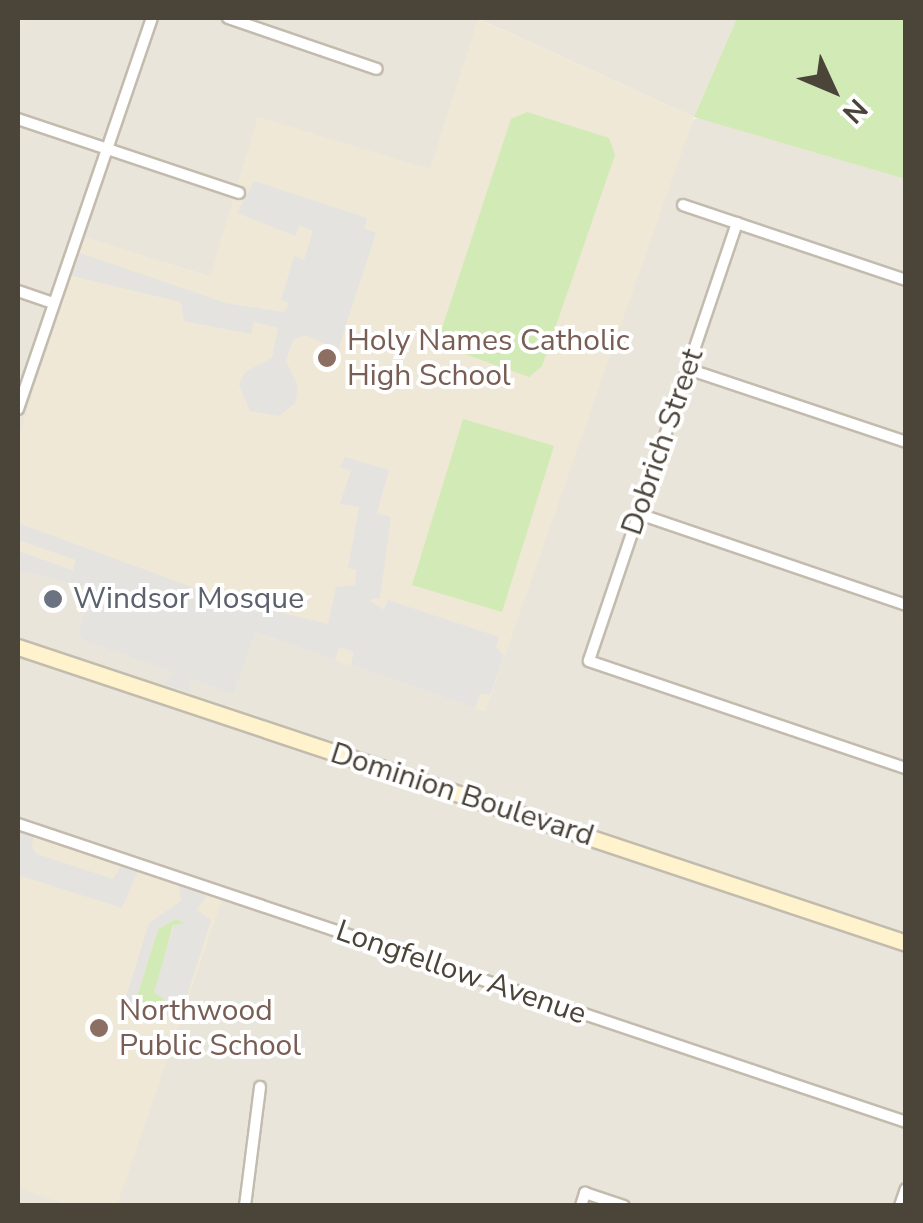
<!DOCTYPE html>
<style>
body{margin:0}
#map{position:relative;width:923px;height:1223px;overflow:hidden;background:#f6f3ec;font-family:"Nunito Sans",sans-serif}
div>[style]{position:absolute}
.residential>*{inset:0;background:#eae5da}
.education>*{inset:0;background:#efe8d6}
.green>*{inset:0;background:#d2eab5}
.parking>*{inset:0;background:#e5e3e0}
.roads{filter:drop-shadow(2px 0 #c2bbae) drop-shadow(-2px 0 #c2bbae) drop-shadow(0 2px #c2bbae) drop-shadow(0 -2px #c2bbae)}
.street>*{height:10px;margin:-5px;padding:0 5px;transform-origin:5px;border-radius:5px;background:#fff}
.secondary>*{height:15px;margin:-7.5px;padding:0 7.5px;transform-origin:7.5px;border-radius:7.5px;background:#fff3cd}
.dots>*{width:28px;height:28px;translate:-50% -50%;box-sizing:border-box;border:5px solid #fff;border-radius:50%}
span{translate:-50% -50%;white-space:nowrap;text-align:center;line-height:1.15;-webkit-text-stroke:8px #fff;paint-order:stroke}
.education-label{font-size:30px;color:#785e54}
.left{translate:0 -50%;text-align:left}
.street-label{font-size:30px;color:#4b4439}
.worship-label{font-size:30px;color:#5b616d}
.frame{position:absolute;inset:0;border:20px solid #4b4439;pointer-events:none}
.north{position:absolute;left:783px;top:40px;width:100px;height:100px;-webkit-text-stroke:8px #fff;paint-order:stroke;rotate:134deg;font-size:28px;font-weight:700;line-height:40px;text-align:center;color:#4b4439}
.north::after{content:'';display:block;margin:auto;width:35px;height:45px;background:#4b4439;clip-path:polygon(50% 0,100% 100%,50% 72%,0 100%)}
</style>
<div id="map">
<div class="residential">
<i style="clip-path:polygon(18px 18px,737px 18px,694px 117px,479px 19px,431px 169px,211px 277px,85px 238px,18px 440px)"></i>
<i style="clip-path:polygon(699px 118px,905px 179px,905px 1205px,18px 1206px,18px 551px,485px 711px,692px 120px)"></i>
</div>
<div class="education">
<i style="clip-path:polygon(478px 19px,694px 117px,485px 711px,18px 551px,18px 440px,85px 237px,210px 277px,258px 117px,430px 169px)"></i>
<i style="clip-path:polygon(18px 830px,222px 900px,117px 1205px,68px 1205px,18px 1188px)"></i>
</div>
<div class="green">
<i style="clip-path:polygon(737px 18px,905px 18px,905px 179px,694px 117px)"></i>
<i style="clip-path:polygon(527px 112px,609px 138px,615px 155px,542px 366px,529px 377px,445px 347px,440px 334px,511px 119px)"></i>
<i style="clip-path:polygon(463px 419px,554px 446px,502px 612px,412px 585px)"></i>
<i style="clip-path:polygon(176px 919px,187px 924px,173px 925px,155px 992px,165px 1000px,157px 1010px,146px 1010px,137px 996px,158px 929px)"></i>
</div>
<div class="parking">
<i style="clip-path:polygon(254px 181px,367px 218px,364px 228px,376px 233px,338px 350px,306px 335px,293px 340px,286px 361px,298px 386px,295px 403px,279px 416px,250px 411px,239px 385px,245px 372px,272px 358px,278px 328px,254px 322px,251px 334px,184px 321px,181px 302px,72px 276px,80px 253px,226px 303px,284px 312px,289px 303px,281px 300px,294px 256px,304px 260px,313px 231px,300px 225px,295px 236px,237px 213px)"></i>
<i style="clip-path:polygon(345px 457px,389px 470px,377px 513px,391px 517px,380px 598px,369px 600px,384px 610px,388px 600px,499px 637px,496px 647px,504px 656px,490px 695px,481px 693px,475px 708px,351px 665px,354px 652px,339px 647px,335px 660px,255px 632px,233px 694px,189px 678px,191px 693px,164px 684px,175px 673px,83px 640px,78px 633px,90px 600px,85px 587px,22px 571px,18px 579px,18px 551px,73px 570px,76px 560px,18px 540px,18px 523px,219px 597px,328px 624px,336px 587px,355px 585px,356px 570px,348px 568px,359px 507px,340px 504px,351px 471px,340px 467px)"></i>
<i style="clip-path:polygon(18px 830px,35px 836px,31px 846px,37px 854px,113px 879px,121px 866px,138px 871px,122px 908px,18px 875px)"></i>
<i style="clip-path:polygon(evenodd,179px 885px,207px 895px,197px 910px,211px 920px,184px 1005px,176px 1002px,168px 1016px,145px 1021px,129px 1012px,126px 997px,149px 923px,181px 901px,179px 885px,176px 919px,187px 924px,174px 925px,154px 992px,165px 1000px,157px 1010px,146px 1010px,137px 996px,158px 929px,176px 919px)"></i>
</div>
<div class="roads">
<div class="street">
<i style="left:228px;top:18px;width:157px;rotate:18.9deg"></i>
<i style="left:18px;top:119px;width:233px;rotate:18.5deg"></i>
<i style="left:683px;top:205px;width:235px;rotate:18.6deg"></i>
<i style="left:737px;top:223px;width:462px;rotate:108.7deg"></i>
<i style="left:589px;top:661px;width:335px;rotate:18.7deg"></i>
<i style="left:18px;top:291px;width:37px;rotate:19deg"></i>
<i style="left:688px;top:369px;width:230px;rotate:18.5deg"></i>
<i style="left:18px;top:409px;width:413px;rotate:-71.1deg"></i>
<i style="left:639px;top:514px;width:282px;rotate:18.8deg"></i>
<i style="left:18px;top:824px;width:937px;rotate:18.55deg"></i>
<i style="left:245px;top:1206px;width:120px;rotate:-82.8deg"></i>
<i style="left:581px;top:1206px;width:14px;rotate:-73deg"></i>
<i style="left:585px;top:1193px;width:41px;rotate:18.4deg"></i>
<i style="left:900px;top:1206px;width:18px;rotate:-71deg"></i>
</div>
<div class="secondary">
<i style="left:18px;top:647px;width:936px;rotate:18.43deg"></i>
</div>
</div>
<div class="dots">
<i style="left:327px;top:358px;background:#8d6e63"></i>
<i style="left:53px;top:599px;background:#6b7280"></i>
<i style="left:99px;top:1028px;background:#8d6e63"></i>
</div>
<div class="education-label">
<span class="left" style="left:347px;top:358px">Holy Names Catholic<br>High School</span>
<span class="left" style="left:119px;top:1028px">Northwood<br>Public School</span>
</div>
<div class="street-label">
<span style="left:663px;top:442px;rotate:-71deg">Dobrich Street</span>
<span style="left:462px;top:795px;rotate:18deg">Dominion Boulevard</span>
<span style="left:461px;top:973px;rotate:19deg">Longfellow Avenue</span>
</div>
<div class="worship-label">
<span class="left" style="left:73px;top:599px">Windsor Mosque</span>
</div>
<div class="frame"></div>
<div class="north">N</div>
</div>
